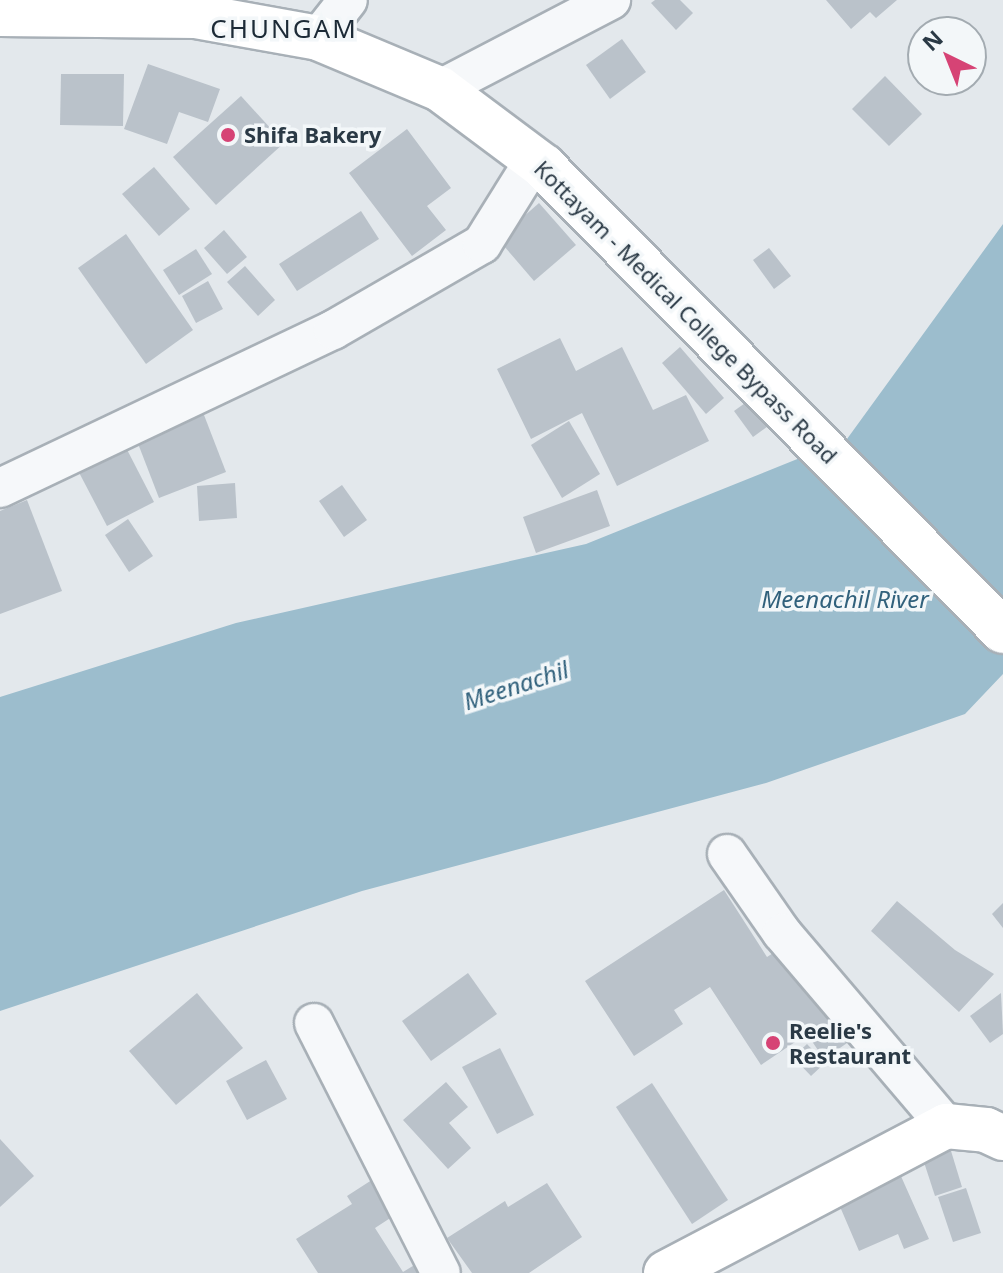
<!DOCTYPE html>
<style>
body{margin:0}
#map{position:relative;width:1003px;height:1273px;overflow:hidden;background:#e3e8ec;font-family:"Noto Sans",sans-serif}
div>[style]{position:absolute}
.water>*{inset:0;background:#9cbdcd}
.building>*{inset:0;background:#bac2ca}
.roads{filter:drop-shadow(2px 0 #a8b0b7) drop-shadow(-2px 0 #a8b0b7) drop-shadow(0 2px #a8b0b7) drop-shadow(0 -2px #a8b0b7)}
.minor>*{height:38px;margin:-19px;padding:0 19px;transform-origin:19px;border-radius:19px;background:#f6f8fa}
.major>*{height:44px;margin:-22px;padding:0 22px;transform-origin:22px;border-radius:22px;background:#fff}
.dots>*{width:22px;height:22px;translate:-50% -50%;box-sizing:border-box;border:4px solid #f3f7f9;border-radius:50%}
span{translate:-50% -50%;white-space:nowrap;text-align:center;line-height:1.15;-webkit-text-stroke:7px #f3f7f9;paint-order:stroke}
.poi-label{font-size:22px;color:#2a3945;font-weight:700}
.left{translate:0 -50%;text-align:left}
.street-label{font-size:22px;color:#2a3945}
.water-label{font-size:24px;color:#31617c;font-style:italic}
.quarter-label{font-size:26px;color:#1c2a36;letter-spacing:2px}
.north{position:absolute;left:907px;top:16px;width:80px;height:80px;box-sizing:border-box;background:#f3f7f9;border:2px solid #a3abb1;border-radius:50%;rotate:317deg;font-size:22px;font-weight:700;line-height:32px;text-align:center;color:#2a3945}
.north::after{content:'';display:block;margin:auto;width:28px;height:36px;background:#d64375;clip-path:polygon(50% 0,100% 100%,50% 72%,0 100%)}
</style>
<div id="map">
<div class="water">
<i style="clip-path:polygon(1003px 224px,1003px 674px,965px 714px,766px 783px,362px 891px,0 1011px,0 697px,236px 623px,586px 544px,847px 439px)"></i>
</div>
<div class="building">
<i style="clip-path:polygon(655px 0,680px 0,693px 13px,676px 30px,651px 3px)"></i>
<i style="clip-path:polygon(826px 0,897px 0,876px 18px,870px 12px,851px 29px)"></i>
<i style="clip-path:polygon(622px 39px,646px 72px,610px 99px,586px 65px)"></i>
<i style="clip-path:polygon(148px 64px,220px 89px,208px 122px,179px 112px,167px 144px,124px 129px)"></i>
<i style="clip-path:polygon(61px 74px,124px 74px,123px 126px,60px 125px)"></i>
<i style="clip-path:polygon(885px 76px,922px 114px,889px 146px,852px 109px)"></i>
<i style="clip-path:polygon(241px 96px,284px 143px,216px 205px,173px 157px)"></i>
<i style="clip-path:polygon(407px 129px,451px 188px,427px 206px,446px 230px,412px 256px,349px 173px)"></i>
<i style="clip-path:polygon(154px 167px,190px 209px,159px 236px,122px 194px)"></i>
<i style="clip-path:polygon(539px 203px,576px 245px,534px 281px,498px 239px)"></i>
<i style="clip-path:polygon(361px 211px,379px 239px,297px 291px,279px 264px)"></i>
<i style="clip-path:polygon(224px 230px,247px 257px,227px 274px,204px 248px)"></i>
<i style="clip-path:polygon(126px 234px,193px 330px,146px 364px,78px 268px)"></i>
<i style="clip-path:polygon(769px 248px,791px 276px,774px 289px,753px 260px)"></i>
<i style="clip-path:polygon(196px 249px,212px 274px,179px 295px,163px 270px)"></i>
<i style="clip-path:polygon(245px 266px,275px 300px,258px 316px,227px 282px)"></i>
<i style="clip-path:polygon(208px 281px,223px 309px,196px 323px,182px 296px)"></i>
<i style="clip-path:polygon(560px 338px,576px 371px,622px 347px,653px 410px,686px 395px,709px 441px,617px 486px,582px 413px,531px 439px,497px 369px)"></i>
<i style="clip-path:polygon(680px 347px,724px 398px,706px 414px,662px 363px)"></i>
<i style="clip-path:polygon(752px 398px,771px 424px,753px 437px,734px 411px)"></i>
<i style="clip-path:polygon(199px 402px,226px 472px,159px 498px,132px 428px)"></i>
<i style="clip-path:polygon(569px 421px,600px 474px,562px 498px,531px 445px)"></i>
<i style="clip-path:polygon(120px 436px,154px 502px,107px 526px,73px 461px)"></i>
<i style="clip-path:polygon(235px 483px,237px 518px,199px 521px,197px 486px)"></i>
<i style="clip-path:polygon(342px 485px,367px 520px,344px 537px,319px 501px)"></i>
<i style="clip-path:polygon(597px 490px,610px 526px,536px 553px,523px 517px)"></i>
<i style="clip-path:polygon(27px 500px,62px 591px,0 614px,0 511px)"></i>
<i style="clip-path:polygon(128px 519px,153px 556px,129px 572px,105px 535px)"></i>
<i style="clip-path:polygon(724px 890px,767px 957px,787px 944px,850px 1041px,824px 1059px,807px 1034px,761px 1065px,710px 987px,674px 1010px,683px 1024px,634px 1056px,585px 981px)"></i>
<i style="clip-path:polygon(897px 901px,955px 950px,994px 974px,959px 1012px,871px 931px)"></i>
<i style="clip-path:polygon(1003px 903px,1003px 928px,992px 914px)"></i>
<i style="clip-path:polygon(468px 973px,497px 1014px,431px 1061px,402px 1021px)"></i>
<i style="clip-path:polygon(197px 993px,243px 1048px,176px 1105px,129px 1051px)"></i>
<i style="clip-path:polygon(1001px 993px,1003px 1034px,990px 1043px,970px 1016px)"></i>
<i style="clip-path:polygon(807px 1044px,825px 1063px,811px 1076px,793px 1057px)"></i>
<i style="clip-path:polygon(500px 1048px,534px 1115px,497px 1134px,462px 1067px)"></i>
<i style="clip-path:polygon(266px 1060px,287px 1099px,247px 1120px,226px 1081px)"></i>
<i style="clip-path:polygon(446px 1082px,468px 1107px,449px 1123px,471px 1148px,448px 1169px,403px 1120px)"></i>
<i style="clip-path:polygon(652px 1083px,728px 1200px,692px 1224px,616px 1107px)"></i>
<i style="clip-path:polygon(0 1139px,34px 1176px,0 1207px)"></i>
<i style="clip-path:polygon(948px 1141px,962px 1187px,935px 1196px,920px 1150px)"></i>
<i style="clip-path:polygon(900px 1174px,929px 1239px,904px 1249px,898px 1234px,859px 1251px,838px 1202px)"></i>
<i style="clip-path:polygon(378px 1176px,401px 1211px,375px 1228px,403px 1272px,421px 1261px,429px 1273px,318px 1273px,296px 1239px,352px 1204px,347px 1196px)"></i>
<i style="clip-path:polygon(547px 1183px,582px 1237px,529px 1273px,472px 1273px,447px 1238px,505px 1201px,508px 1207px)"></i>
<i style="clip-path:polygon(966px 1188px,981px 1233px,953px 1242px,938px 1197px)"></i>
</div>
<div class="roads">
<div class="minor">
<i style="left:318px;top:38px;width:48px;rotate:-51.7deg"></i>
<i style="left:440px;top:89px;width:193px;rotate:-27.5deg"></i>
<i style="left:0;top:488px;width:369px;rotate:-25.4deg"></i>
<i style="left:333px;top:330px;width:172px;rotate:-30deg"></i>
<i style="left:482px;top:244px;width:100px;rotate:-58.1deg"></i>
<i style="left:727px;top:854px;width:96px;rotate:55.2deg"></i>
<i style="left:782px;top:933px;width:253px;rotate:49.6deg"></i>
<i style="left:314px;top:1023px;width:280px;rotate:63.1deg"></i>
</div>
<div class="major">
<i style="left:0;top:14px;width:196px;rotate:0.6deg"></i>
<i style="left:196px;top:16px;width:124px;rotate:10.2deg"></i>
<i style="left:318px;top:38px;width:132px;rotate:22.7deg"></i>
<i style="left:440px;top:89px;width:129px;rotate:36.8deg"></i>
<i style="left:543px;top:166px;width:654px;rotate:45.31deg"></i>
<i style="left:666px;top:1273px;width:316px;rotate:-27.7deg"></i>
<i style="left:946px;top:1126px;width:40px;rotate:5.7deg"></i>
<i style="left:986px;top:1130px;width:19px;rotate:25deg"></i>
</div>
</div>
<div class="dots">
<i style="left:228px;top:135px;background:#d64375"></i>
<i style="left:773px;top:1043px;background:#d64375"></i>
</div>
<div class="poi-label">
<span class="left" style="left:244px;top:135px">Shifa Bakery</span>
<span class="left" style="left:789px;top:1043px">Reelie's<br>Restaurant</span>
</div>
<div class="street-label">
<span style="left:686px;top:312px;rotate:45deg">Kottayam - Medical College Bypass Road</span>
</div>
<div class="water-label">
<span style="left:845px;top:599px">Meenachil River</span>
<span style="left:516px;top:685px;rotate:-18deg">Meenachil</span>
</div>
<div class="quarter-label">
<span style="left:284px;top:29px">CHUNGAM</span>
</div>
<div class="north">N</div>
</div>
